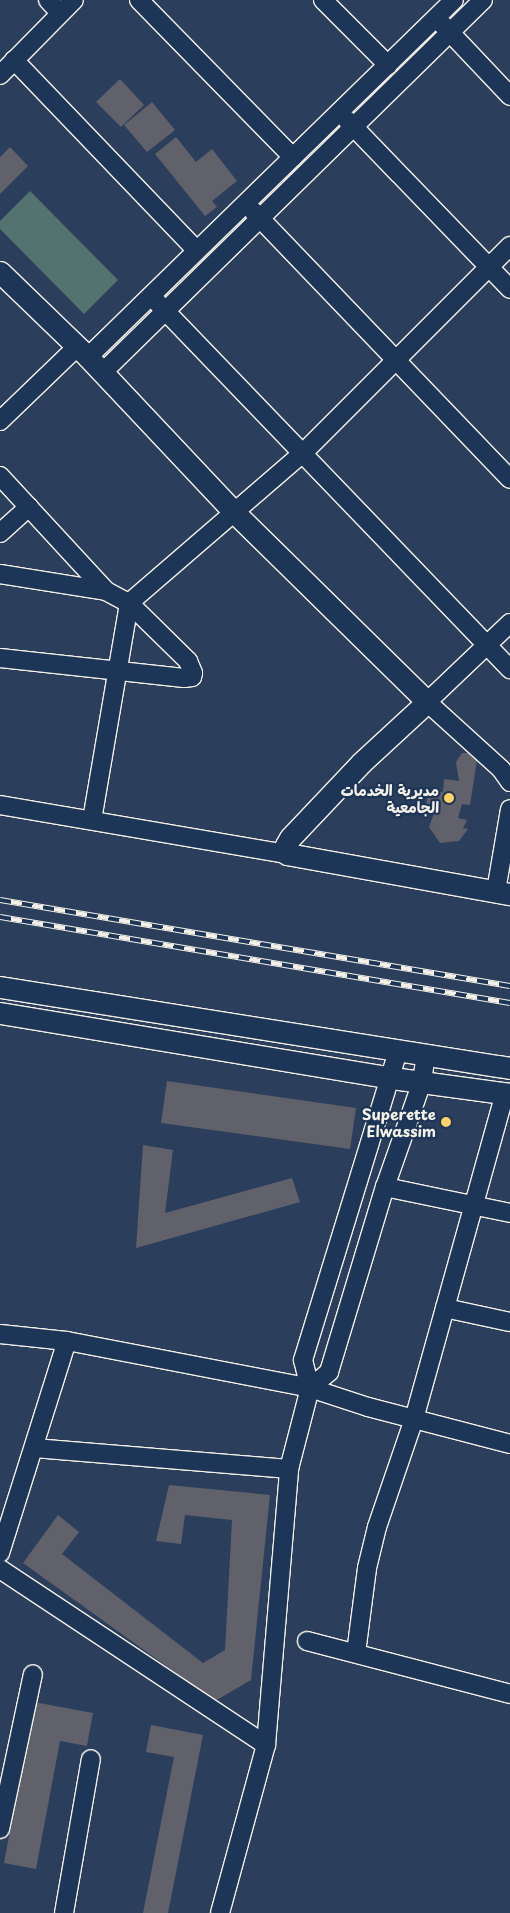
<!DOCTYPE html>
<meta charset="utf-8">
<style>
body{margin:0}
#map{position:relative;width:510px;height:1913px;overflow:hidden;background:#2b3e5b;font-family:"Playpen Sans","Playpen Sans Arabic",sans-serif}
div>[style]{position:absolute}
.green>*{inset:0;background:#547270}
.building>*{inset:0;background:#61616b}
.roads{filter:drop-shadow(1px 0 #f4f1e8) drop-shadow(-1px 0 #f4f1e8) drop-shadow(0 1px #f4f1e8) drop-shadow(0 -1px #f4f1e8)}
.minor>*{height:18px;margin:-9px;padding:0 9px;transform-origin:9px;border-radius:9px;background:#1d3557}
.tertiary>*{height:21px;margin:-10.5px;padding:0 10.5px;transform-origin:10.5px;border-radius:10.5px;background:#1d3557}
.rail>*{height:5.5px;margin-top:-2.75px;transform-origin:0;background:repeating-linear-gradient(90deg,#1d3557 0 11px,#f4f1e8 0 22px);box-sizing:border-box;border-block:1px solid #f4f1e8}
.dots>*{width:14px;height:14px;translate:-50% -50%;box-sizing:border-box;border:2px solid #1d3557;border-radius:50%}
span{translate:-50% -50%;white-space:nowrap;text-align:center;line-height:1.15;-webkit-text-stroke:4.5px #1d3557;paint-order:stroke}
.poi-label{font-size:15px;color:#f4f1e8;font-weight:700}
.right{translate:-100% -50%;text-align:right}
</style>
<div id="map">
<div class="green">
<i style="clip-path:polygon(30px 191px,118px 280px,84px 314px,0 229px,0 221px)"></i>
</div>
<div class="building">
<i style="clip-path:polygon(120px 79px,144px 105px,121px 127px,96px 102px)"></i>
<i style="clip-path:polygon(152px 102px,175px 130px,147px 152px,124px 125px)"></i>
<i style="clip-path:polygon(176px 137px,196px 162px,212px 149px,237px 181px,212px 201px,217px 207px,205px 216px,155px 154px)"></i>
<i style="clip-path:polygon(10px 147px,28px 166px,0 194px,0 157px)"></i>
<i style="clip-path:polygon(462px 753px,471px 753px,477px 760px,470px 805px,462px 804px,458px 818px,467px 820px,463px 828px,468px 829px,459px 841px,440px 843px,429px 827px,436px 808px,426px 807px,428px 790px,443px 792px,444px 779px,459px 781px,456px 762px)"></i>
<i style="clip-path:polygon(167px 1081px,356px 1108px,350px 1149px,161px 1123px)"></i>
<i style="clip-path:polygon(143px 1145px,173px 1150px,165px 1213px,292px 1178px,300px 1202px,136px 1248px)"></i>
<i style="clip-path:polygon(169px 1485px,270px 1495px,251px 1680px,215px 1701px,23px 1563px,58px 1515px,79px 1532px,62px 1554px,203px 1663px,225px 1650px,232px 1520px,185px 1515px,181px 1544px,156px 1541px)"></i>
<i style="clip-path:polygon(34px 1702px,93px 1713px,87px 1746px,60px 1741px,36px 1869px,4px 1863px)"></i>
<i style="clip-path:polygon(151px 1725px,203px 1735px,168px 1913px,143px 1913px,174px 1757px,146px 1752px)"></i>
</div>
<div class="roads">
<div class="minor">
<i style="left:48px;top:0;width:18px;rotate:47deg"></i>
<i style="left:139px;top:0;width:220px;rotate:45.6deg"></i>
<i style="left:323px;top:0;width:92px;rotate:45deg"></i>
<i style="left:442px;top:24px;width:99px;rotate:46.6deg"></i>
<i style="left:14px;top:60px;width:263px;rotate:46.2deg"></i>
<i style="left:0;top:75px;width:105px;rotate:-45.4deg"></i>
<i style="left:347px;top:120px;width:235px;rotate:46deg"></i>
<i style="left:253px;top:211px;width:371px;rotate:46.2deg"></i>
<i style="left:151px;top:296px;width:518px;rotate:46.1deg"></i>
<i style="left:88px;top:357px;width:511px;rotate:-44.29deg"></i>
<i style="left:102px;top:373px;width:533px;rotate:-44.39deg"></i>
<i style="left:0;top:421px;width:107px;rotate:-43.9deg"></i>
<i style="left:0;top:476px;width:156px;rotate:47.3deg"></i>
<i style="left:106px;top:591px;width:26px;rotate:28deg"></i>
<i style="left:129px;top:603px;width:83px;rotate:44.5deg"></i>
<i style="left:188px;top:661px;width:13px;rotate:67deg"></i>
<i style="left:193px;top:673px;width:4px;rotate:104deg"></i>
<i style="left:192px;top:677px;width:8px;rotate:173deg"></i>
<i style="left:184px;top:678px;width:185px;rotate:-173.8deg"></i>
<i style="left:0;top:533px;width:39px;rotate:-42deg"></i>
<i style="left:0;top:574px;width:107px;rotate:9.1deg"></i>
<i style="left:510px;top:623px;width:115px;rotate:136.4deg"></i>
<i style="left:427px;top:702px;width:100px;rotate:42.2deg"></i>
<i style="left:501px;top:769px;width:16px;rotate:55deg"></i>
<i style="left:0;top:805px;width:291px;rotate:9.7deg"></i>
<i style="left:92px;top:820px;width:220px;rotate:-80.3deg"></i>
<i style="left:129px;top:603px;width:230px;rotate:-40.8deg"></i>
<i style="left:303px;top:453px;width:293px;rotate:-45deg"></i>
<i style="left:496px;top:891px;width:83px;rotate:-80.3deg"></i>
<i style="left:385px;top:1187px;width:128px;rotate:11.7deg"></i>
<i style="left:445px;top:1308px;width:66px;rotate:12.2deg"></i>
<i style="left:0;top:1334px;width:67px;rotate:6deg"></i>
<i style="left:67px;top:1341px;width:248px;rotate:10.9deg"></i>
<i style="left:310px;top:1388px;width:61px;rotate:18.1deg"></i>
<i style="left:368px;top:1407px;width:147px;rotate:14.6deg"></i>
<i style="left:310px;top:1388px;width:25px;rotate:-40deg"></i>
<i style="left:329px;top:1372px;width:193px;rotate:-73.2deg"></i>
<i style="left:385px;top:1187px;width:111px;rotate:-70.6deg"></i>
<i style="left:422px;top:1082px;width:27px;rotate:-82deg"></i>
<i style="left:34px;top:1448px;width:256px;rotate:4.7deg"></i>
<i style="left:0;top:1553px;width:222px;rotate:-72.5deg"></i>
<i style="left:0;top:1569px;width:319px;rotate:33.5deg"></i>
<i style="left:307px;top:1641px;width:210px;rotate:14.6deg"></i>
<i style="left:356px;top:1653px;width:86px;rotate:-82.6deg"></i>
<i style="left:367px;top:1568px;width:42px;rotate:-76.3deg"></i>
<i style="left:377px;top:1527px;width:114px;rotate:-71.1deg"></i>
<i style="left:414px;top:1419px;width:338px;rotate:-74.4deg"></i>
<i style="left:0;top:1829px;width:158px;rotate:-78deg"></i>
<i style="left:64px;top:1913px;width:156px;rotate:-80.1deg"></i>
<i style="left:220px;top:1913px;width:174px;rotate:-74.7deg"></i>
<i style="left:266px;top:1745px;width:277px;rotate:-85.2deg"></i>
<i style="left:289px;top:1469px;width:84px;rotate:-75.5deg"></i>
<i style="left:310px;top:1388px;width:29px;rotate:-104deg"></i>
<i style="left:303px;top:1360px;width:323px;rotate:-72.9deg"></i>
</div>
<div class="tertiary">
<i style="left:0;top:272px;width:122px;rotate:44deg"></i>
<i style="left:88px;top:357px;width:216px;rotate:46.7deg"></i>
<i style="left:236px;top:514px;width:268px;rotate:44.5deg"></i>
<i style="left:427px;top:702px;width:90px;rotate:137.3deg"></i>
<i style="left:361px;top:763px;width:103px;rotate:133.4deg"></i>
<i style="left:290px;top:838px;width:8px;rotate:120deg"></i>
<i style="left:286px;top:845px;width:9px;rotate:84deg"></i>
<i style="left:287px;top:854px;width:227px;rotate:10.2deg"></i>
<i style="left:0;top:987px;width:516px;rotate:9.02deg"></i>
<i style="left:0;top:1013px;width:397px;rotate:9.4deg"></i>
<i style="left:392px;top:1078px;width:119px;rotate:7.7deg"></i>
</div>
</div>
<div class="rail">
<i style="left:0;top:900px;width:517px;rotate:9.57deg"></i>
<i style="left:0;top:917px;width:517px;rotate:9.57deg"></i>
</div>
<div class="dots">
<i style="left:449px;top:798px;background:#ffd166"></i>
<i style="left:446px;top:1122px;background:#ffd166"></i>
</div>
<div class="poi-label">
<span class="right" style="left:439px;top:798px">مديرية الخدمات<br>الجامعية</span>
<span class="right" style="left:436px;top:1122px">Superette<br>Elwassim</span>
</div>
</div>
